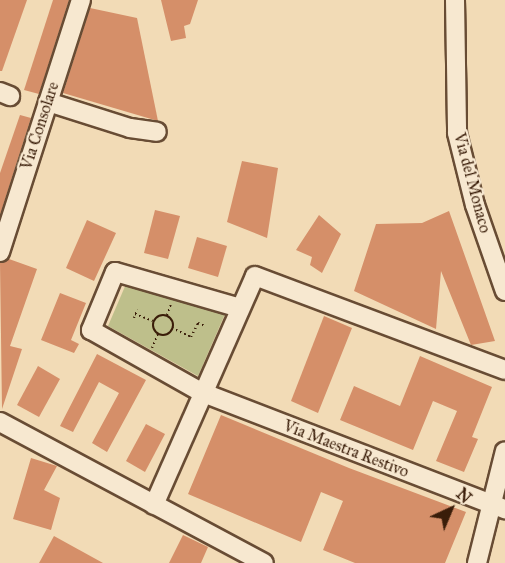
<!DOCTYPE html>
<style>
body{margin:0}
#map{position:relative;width:505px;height:563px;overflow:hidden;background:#f2dbb6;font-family:"IM FELL Great Primer",serif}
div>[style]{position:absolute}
.green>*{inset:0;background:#bebf8b}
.building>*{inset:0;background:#d58f69}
.path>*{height:2px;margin-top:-1px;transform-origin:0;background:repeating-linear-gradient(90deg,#3a1d09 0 1.5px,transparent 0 4.5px)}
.path>.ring{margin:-1px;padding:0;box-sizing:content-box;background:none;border:2px solid #3a1d09;border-radius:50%}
.roads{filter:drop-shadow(2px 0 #684c34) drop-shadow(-2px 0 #684c34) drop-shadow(0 2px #684c34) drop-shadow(0 -2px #684c34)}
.minor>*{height:18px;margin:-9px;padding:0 9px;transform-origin:9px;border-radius:9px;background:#f7e8d0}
span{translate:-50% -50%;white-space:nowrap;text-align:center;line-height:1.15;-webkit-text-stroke:4.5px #f7e8d0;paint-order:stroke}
.street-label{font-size:16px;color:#3a1d09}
.north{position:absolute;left:421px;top:479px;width:60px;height:60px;-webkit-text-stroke:4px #f7e8d0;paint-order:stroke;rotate:44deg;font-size:16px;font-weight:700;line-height:24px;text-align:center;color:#3a1d09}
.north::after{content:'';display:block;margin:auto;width:21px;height:27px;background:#3a1d09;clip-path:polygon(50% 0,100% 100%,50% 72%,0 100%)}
</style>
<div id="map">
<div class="green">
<i style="clip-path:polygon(126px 284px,225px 314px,198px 376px,108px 326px)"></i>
</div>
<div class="building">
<i style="clip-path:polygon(0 0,27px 0,2px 71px,0 71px)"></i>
<i style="clip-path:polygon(53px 0,69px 0,39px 94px,24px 90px)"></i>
<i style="clip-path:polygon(161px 0,198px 0,190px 24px,184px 26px,186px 38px,171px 41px)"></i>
<i style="clip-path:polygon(90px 8px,137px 18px,158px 121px,63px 93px)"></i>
<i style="clip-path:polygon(20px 115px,31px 118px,0 215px,0 173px)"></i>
<i style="clip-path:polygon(242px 161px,278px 168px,267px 238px,227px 222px)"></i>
<i style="clip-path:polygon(155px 210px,180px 216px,168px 259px,144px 253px)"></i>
<i style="clip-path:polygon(449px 211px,495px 341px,471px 345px,441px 271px,436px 329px,354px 291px,376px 224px,422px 223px)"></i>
<i style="clip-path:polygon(319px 215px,341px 234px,322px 273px,310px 265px,312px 257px,296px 250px)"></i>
<i style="clip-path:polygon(87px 220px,116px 233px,94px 281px,66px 268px)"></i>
<i style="clip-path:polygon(197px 237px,227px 246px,218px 277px,188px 268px)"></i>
<i style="clip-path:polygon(9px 259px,37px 269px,10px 346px,22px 349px,2px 409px,0 263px)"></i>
<i style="clip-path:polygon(60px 293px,86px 303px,71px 340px,79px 344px,74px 353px,41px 340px)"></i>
<i style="clip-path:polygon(324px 316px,352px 328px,318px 413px,291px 401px)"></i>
<i style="clip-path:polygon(97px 354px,146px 380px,107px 452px,92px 443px,119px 393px,99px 382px,73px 432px,60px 426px)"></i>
<i style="clip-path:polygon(420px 356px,492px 387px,472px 437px,478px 439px,464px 472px,436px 461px,457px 411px,433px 401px,413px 450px,340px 420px,354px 386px,400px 406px)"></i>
<i style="clip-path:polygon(38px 366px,60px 379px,39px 417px,17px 405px)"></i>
<i style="clip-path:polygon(221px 415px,349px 468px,466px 512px,445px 563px,355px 563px,323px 550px,343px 501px,321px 492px,301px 542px,188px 494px)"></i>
<i style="clip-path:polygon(146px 424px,165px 434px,145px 472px,126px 461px)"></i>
<i style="clip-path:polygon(31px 458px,57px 466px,44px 490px,60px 498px,51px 530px,13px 519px)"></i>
<i style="clip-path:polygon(183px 535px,208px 547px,201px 563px,169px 563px)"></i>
<i style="clip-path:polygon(54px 536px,103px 563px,39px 563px)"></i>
</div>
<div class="path">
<i style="left:135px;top:314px;width:19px;rotate:21deg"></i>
<i class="ring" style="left:153px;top:315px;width:18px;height:18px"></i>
<i style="left:167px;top:315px;width:12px;rotate:-70deg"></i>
<i style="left:134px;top:318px;width:9px;rotate:-69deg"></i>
<i style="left:172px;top:328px;width:21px;rotate:25deg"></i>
<i style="left:191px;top:337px;width:16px;rotate:-63deg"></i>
<i style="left:198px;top:323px;width:8px;rotate:23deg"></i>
<i style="left:152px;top:348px;width:15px;rotate:-67deg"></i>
</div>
<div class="roads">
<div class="minor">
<i style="left:455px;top:0;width:133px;rotate:89.1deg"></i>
<i style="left:457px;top:133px;width:74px;rotate:76deg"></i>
<i style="left:475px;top:205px;width:91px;rotate:70.8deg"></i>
<i style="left:0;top:92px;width:11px;rotate:22deg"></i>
<i style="left:48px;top:102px;width:86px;rotate:17.6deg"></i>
<i style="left:130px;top:128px;width:27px;rotate:8deg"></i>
<i style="left:0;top:252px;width:265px;rotate:-72.2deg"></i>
<i style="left:240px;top:308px;width:130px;rotate:-163.9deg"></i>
<i style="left:115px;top:272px;width:63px;rotate:112.5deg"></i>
<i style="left:91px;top:330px;width:126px;rotate:29.4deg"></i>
<i style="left:201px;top:392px;width:326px;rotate:21.1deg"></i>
<i style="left:0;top:422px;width:299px;rotate:28.1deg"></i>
<i style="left:154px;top:505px;width:250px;rotate:-66.2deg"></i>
<i style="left:255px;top:276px;width:267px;rotate:20.6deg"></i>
<i style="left:477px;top:563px;width:115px;rotate:-76deg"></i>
</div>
</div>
<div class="street-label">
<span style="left:40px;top:126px;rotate:-72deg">Via Consolare</span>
<span style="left:472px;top:183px;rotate:75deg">Via del Monaco</span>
<span style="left:346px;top:449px;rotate:21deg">Via Maestra Restivo</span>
</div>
<div class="north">N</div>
</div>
